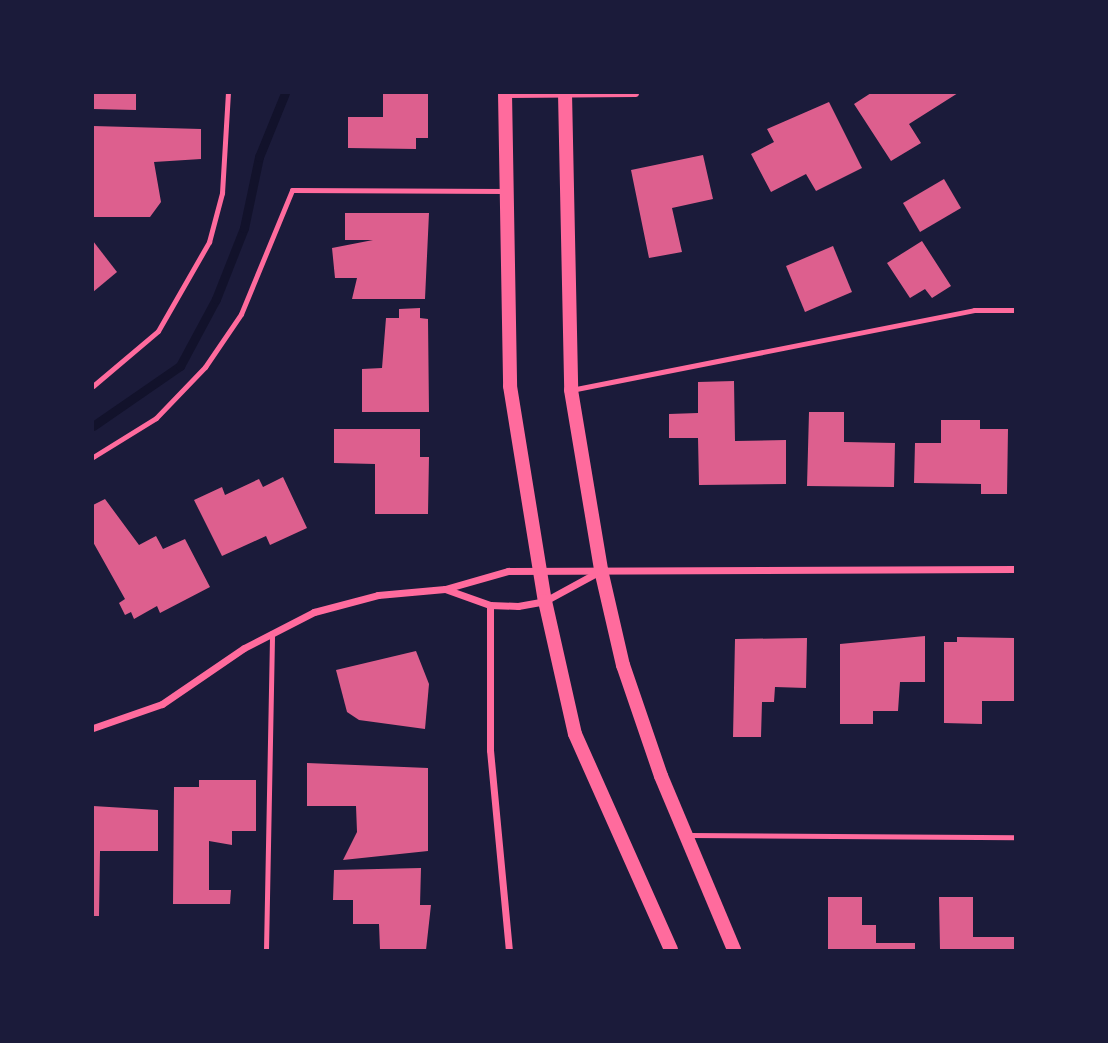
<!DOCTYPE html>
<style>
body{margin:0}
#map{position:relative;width:1108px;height:1043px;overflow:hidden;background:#1b1b3a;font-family:Helvetica,sans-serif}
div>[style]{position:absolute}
.stream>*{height:9px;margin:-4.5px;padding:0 4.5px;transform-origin:4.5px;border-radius:4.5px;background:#12122b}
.building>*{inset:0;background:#dd5f8e}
.service>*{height:5px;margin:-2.5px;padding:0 2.5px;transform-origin:2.5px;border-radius:2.5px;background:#ff6b9d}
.minor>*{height:7px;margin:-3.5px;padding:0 3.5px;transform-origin:3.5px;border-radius:3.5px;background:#ff6b9d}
.secondary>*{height:14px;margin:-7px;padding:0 7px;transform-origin:7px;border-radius:7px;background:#ff6b9d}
span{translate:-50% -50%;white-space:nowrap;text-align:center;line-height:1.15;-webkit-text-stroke:5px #1b1b3a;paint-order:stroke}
.frame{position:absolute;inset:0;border:94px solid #1b1b3a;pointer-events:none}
</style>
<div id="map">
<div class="stream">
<i style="left:93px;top:426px;width:106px;rotate:-34.6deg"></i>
<i style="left:180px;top:366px;width:76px;rotate:-61.8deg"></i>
<i style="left:216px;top:299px;width:76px;rotate:-68.5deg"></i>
<i style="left:244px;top:228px;width:73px;rotate:-78.1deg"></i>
<i style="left:259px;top:157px;width:69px;rotate:-67.9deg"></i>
</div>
<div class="building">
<i style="clip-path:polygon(93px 93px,136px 93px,136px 110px,93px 109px)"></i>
<i style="clip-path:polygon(383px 93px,428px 93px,428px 138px,416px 138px,416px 149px,348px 148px,348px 117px,383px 117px)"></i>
<i style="clip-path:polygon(871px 93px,958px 93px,909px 124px,921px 143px,891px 161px,854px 104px)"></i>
<i style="clip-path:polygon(829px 102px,862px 168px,816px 191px,806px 174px,771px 192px,751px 154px,774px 142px,767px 129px)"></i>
<i style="clip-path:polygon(93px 126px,201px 129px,201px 159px,154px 162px,161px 202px,150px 217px,93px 217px)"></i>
<i style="clip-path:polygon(703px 155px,713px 199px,672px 208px,682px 252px,649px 258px,631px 170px)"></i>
<i style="clip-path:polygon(944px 179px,961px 208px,920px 232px,903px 203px)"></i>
<i style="clip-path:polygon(345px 213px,429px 213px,425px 299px,352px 299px,357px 278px,335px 278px,332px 248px,373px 240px,345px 240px)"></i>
<i style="clip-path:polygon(93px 241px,117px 272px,93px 292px)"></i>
<i style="clip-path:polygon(922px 241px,951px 286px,932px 298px,925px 289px,910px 298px,887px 263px)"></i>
<i style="clip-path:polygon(833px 246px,852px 292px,805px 312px,786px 266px)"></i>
<i style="clip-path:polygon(420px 308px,420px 318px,428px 319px,429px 412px,362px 412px,362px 369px,382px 368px,386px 318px,399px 318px,399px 309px)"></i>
<i style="clip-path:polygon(734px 381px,735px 441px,786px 440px,786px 484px,699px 485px,698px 438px,669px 438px,669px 414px,698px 413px,698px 382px)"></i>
<i style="clip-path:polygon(809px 412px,844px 412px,844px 442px,895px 443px,894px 487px,807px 486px)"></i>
<i style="clip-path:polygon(941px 420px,980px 420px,980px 429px,1008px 429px,1007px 494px,981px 494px,981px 484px,914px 483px,915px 443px,941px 443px)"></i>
<i style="clip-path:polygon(334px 429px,420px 429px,420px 457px,429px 457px,428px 514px,375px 514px,375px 464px,334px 463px)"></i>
<i style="clip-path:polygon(283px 477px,307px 528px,270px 545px,266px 536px,222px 556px,194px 500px,222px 487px,225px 495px,259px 479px,263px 487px)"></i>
<i style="clip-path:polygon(105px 499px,139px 545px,156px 536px,163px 549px,185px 539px,210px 587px,160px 613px,157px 606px,134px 619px,131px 612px,125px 615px,119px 603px,125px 599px,93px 542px,93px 505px)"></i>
<i style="clip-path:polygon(925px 636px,925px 682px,900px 682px,898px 711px,873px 711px,873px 724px,840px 724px,840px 644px)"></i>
<i style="clip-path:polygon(957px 637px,1015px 638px,1015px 701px,982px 701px,982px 724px,944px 723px,944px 642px,957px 642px)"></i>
<i style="clip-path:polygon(807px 638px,806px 688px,775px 687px,774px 702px,762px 702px,761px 737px,733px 737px,735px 639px)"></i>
<i style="clip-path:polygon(416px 651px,429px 684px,425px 729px,359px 720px,347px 712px,336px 670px)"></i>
<i style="clip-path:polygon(307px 763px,428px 768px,428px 851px,343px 860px,357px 832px,356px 806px,307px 806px)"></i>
<i style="clip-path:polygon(199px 780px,256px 780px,256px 831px,232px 831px,232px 845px,209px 841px,209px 890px,231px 890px,230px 904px,173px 904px,174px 787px,199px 787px)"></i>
<i style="clip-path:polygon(93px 806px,158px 810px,158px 851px,100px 851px,99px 916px,93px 916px)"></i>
<i style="clip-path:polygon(421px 868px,420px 905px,431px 905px,426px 950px,380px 950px,379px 924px,353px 924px,353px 900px,333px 900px,334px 870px)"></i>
<i style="clip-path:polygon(828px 897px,862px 897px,862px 925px,876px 925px,876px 943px,915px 943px,915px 950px,828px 950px)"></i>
<i style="clip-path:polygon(939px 897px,973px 897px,973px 937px,1015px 937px,1015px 950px,940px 950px)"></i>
</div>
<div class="service">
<i style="left:93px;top:386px;width:85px;rotate:-40.2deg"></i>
<i style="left:158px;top:331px;width:103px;rotate:-60.2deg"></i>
<i style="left:209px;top:242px;width:51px;rotate:-75.1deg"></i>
<i style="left:222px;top:193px;width:100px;rotate:-86.6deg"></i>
<i style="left:571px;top:390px;width:411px;rotate:-11.2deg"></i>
<i style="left:974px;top:310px;width:41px"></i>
<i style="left:93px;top:457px;width:74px;rotate:-31.8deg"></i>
<i style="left:156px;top:418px;width:71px;rotate:-46.1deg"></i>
<i style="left:205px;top:367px;width:64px;rotate:-55.8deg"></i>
<i style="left:241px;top:314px;width:134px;rotate:-67.6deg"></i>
<i style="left:292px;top:190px;width:213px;rotate:0.3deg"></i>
<i style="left:689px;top:835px;width:326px;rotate:0.4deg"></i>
<i style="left:266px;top:950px;width:317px;rotate:-88.9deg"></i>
</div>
<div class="minor">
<i style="left:505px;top:94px;width:130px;rotate:-0.4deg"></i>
<i style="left:445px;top:589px;width:48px;rotate:19.6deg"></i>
<i style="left:490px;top:605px;width:28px;rotate:2deg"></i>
<i style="left:518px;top:606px;width:27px;rotate:-10deg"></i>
<i style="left:545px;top:601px;width:63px;rotate:-28.6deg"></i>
<i style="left:490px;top:605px;width:145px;rotate:90deg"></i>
<i style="left:490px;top:750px;width:201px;rotate:84.6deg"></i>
<i style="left:93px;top:728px;width:73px;rotate:-19.2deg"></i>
<i style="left:162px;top:704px;width:99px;rotate:-34.3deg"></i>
<i style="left:244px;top:648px;width:79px;rotate:-27.2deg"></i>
<i style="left:314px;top:612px;width:66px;rotate:-14.9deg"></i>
<i style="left:378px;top:595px;width:67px;rotate:-5.1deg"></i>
<i style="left:445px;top:589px;width:66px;rotate:-15.9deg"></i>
<i style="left:508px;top:571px;width:507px;rotate:-0.23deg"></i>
</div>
<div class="secondary">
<i style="left:505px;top:93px;width:293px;rotate:89deg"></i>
<i style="left:510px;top:386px;width:218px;rotate:80.8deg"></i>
<i style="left:545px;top:601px;width:136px;rotate:77.3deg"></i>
<i style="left:575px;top:734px;width:236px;rotate:66deg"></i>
<i style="left:565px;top:93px;width:297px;rotate:88.8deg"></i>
<i style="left:571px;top:390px;width:182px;rotate:80.5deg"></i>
<i style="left:601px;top:570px;width:98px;rotate:77deg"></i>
<i style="left:623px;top:665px;width:117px;rotate:71.1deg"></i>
<i style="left:661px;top:776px;width:189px;rotate:67.2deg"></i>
</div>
<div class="frame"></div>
</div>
